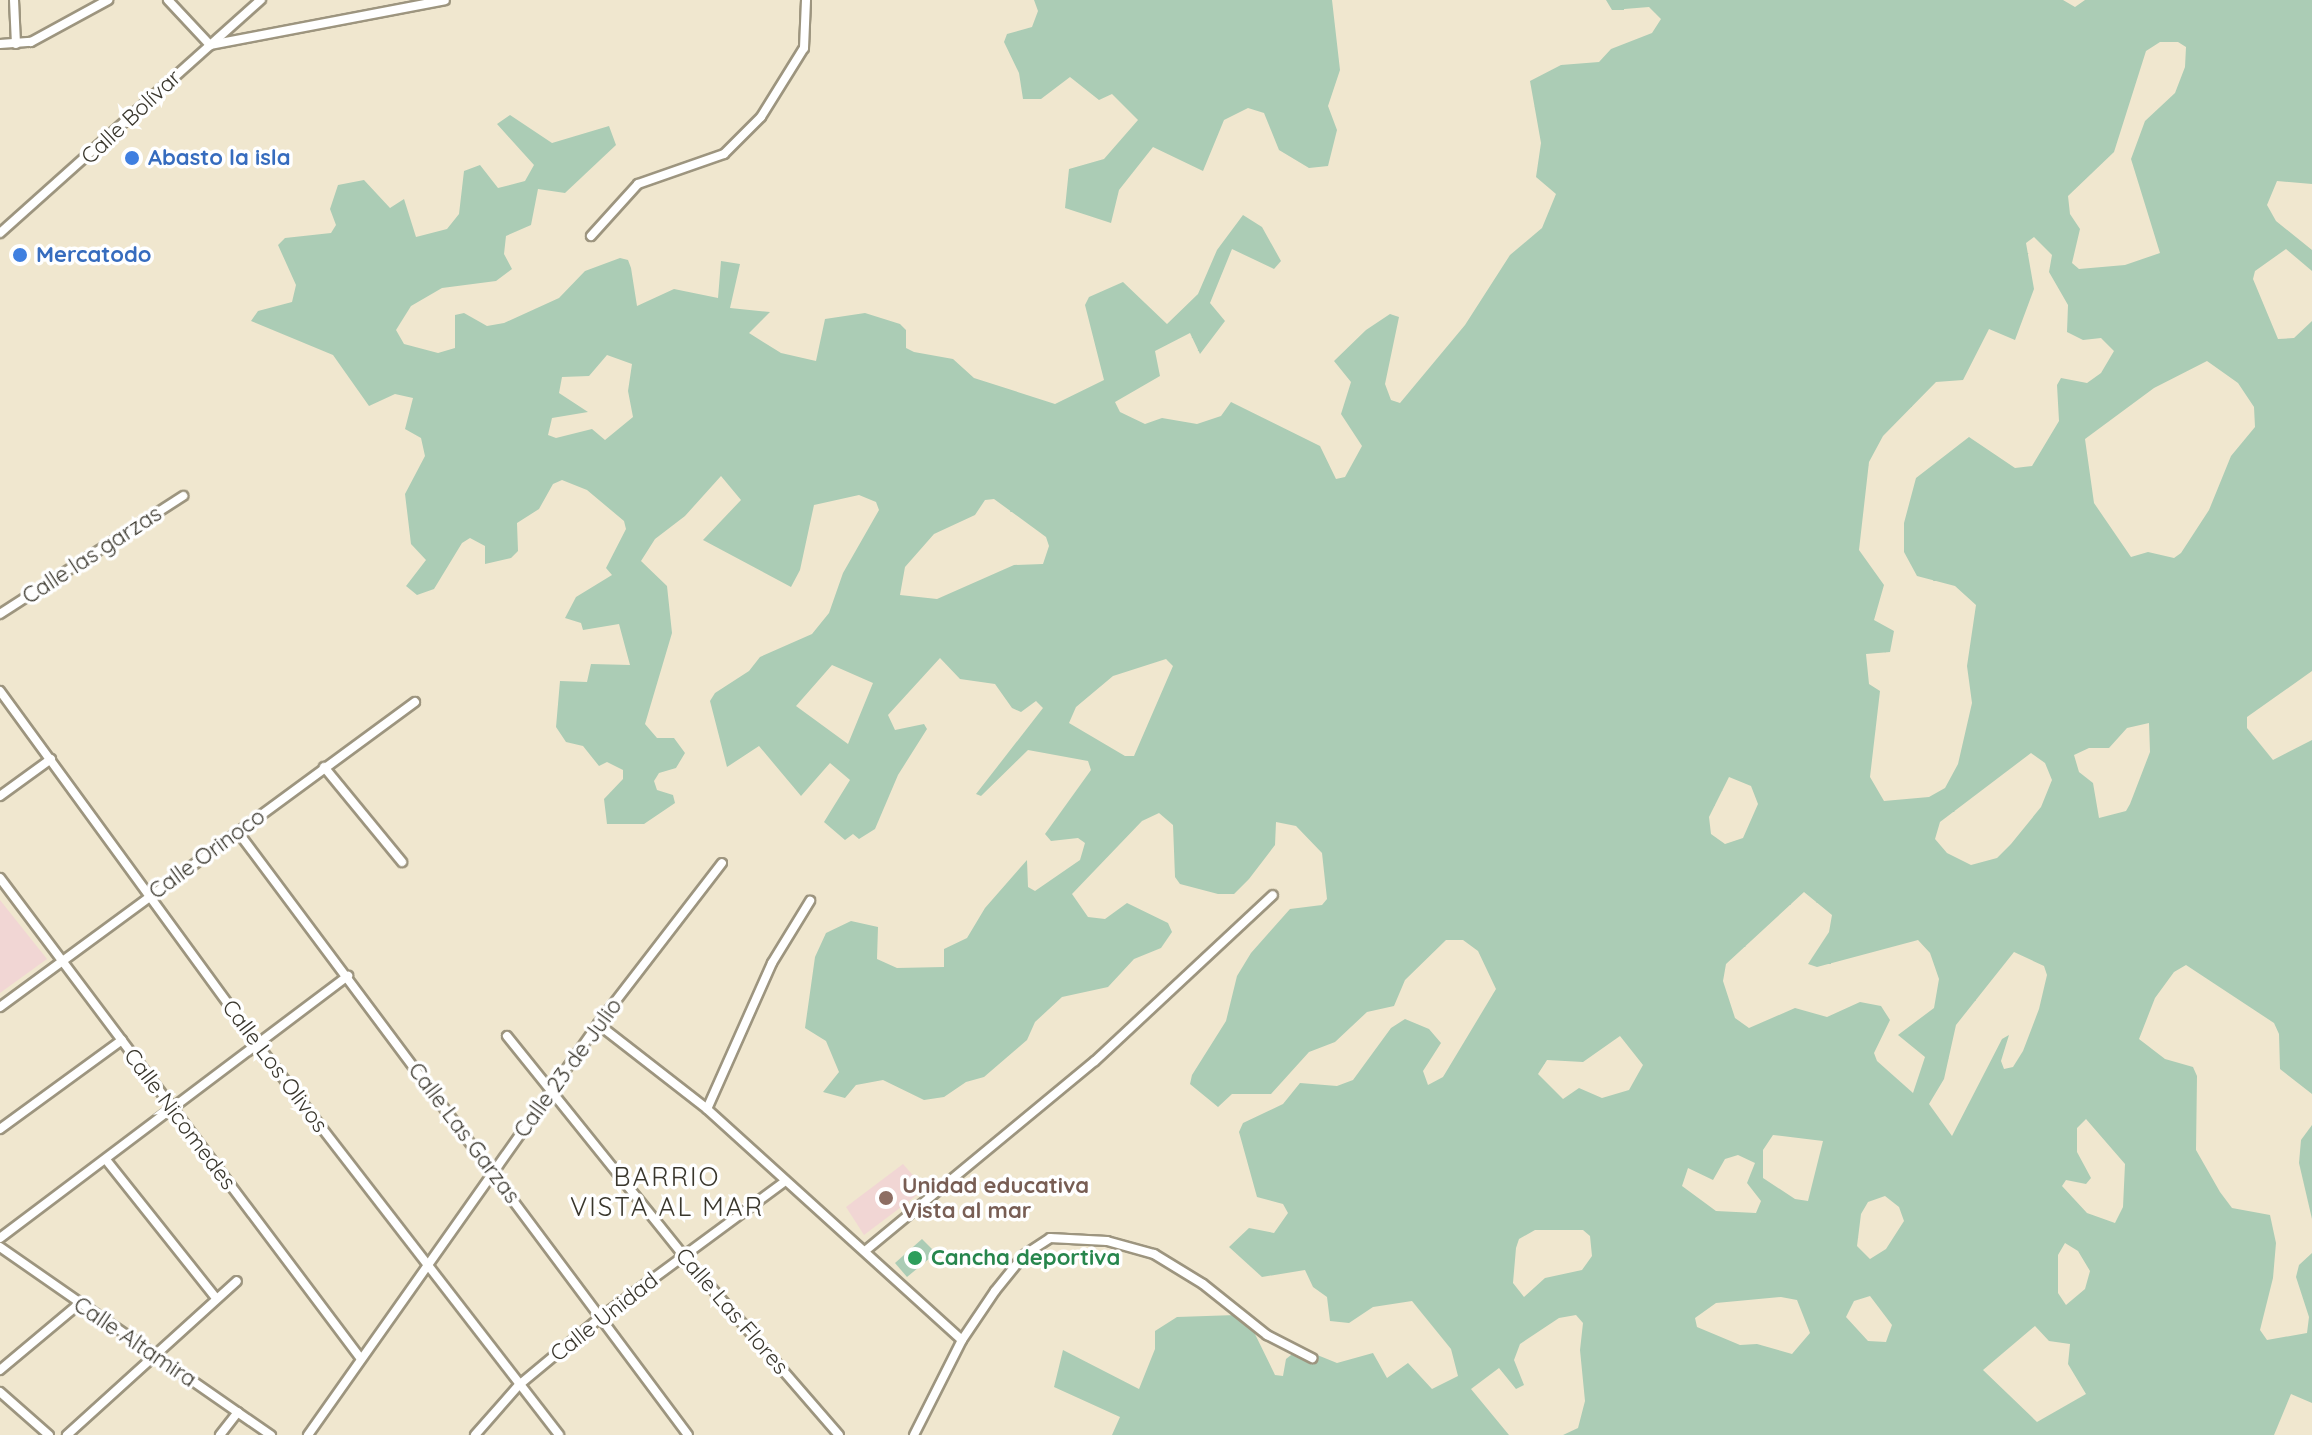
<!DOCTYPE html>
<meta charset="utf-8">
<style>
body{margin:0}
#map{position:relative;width:2312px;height:1435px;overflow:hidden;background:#f0e7cf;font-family:Quicksand,sans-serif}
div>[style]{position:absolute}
.education>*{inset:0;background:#f1d6d4}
.green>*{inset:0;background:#abccb5}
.roads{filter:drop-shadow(2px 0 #9d957f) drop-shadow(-2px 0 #9d957f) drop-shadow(0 2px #9d957f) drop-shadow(0 -2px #9d957f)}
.street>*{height:8px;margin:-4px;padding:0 4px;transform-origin:4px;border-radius:4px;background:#fff}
.dots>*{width:22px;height:22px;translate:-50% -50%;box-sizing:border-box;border:4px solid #fff;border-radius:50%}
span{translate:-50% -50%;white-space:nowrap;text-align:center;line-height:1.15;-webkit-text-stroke:7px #fff;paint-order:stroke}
.street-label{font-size:22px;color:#39362c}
.shop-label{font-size:22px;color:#366cbe;font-weight:700}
.left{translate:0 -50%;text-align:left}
.education-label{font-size:22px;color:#785e54;font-weight:700}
.leisure-label{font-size:22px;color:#27864d;font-weight:700}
.quarter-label{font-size:26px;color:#39362c;letter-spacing:2px}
</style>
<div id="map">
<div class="education">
<i style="clip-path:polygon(0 900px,47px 959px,0 993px)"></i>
<i style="clip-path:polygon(903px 1164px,925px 1189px,864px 1235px,846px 1207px)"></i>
</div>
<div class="green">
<i style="clip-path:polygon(1034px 0,1332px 0,1340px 70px,1328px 106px,1337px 130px,1328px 166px,1309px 168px,1279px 150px,1264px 113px,1248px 108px,1224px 120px,1203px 171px,1153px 147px,1119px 190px,1111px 223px,1065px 208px,1069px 169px,1104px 159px,1138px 120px,1112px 94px,1099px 100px,1070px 77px,1041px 99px,1023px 99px,1019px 73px,1004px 42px,1007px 34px,1032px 27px,1038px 11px)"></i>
<i style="clip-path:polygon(evenodd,1606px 0,2063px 0,2075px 7px,2085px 0,2312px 0,2312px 184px,2277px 181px,2267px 205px,2276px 221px,2312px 250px,2312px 271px,2286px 249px,2255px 271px,2253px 279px,2278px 339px,2294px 338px,2312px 321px,2312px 671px,2247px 717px,2247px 728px,2273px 760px,2312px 740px,2312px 1094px,2280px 1069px,2279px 1034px,2274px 1023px,2186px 965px,2174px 972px,2155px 998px,2139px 1039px,2165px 1059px,2193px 1067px,2197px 1076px,2196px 1150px,2220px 1192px,2232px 1208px,2270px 1215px,2276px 1243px,2273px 1278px,2260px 1330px,2267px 1340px,2307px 1333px,2309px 1317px,2296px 1277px,2299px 1265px,2312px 1253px,2312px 1403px,2291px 1394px,2274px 1435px,1563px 1435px,1578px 1428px,1585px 1401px,1580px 1350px,1583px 1323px,1576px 1315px,1559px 1318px,1520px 1344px,1514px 1360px,1524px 1385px,1516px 1389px,1499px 1368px,1471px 1389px,1509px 1435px,1112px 1435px,1120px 1417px,1054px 1387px,1063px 1350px,1139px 1389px,1155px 1349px,1155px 1331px,1177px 1317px,1236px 1315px,1254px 1332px,1275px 1375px,1283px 1376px,1286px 1359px,1300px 1348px,1337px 1363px,1373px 1353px,1387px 1378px,1408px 1363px,1432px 1389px,1458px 1376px,1451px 1349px,1412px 1301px,1373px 1307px,1349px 1323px,1330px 1321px,1327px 1297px,1313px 1287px,1305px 1270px,1262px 1277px,1229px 1247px,1249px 1228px,1274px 1233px,1288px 1213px,1283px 1204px,1257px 1197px,1239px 1132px,1243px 1123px,1283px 1104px,1300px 1083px,1337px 1086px,1353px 1080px,1391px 1028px,1405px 1019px,1429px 1029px,1441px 1043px,1423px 1071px,1428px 1085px,1443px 1077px,1496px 989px,1478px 951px,1463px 940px,1446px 940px,1405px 980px,1394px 1006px,1367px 1012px,1335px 1042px,1309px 1052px,1271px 1094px,1232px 1094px,1218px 1107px,1190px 1084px,1192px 1075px,1226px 1021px,1237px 976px,1251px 953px,1290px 909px,1322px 905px,1327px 899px,1322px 853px,1296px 826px,1276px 822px,1275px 845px,1249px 879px,1234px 894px,1218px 894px,1180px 884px,1175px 877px,1173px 825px,1159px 813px,1142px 821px,1072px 894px,1088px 917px,1105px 919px,1127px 903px,1168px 923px,1172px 932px,1161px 948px,1134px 959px,1108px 987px,1062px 997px,1035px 1022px,1027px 1040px,984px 1077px,966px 1082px,944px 1097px,924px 1100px,883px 1080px,856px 1085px,845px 1098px,823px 1092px,839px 1072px,826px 1041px,805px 1028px,815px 957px,826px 933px,851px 921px,878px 927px,877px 959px,897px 968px,944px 967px,944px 949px,967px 938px,985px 908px,1027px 860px,1028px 887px,1035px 891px,1080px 860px,1085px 843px,1078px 838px,1051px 841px,1045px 834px,1091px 770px,1088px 761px,1028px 750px,981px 796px,976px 794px,1043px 708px,1036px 701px,1021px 712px,1012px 708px,995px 684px,960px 679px,940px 658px,888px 715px,895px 730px,924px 724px,927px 729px,898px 775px,875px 829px,859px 839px,853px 834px,845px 840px,824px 822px,850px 780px,830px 763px,801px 796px,759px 746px,727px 767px,710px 701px,715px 693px,749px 671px,760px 657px,812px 634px,829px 613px,843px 573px,879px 510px,876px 502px,859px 495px,814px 505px,800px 570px,791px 587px,703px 540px,741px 500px,721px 476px,685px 516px,655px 539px,641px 561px,667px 586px,672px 633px,645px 724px,657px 738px,674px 738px,685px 753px,676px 768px,659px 773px,654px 781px,657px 790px,673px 795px,675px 803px,644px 824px,607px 824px,604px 799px,623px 779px,623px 770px,607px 762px,599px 766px,583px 746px,566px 742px,556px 727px,560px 681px,587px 682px,591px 664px,630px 665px,619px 624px,583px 630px,581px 623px,565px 618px,576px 597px,612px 575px,606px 568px,626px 529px,624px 521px,587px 490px,562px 480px,553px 484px,539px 509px,517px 523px,518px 551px,511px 558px,485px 564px,485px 546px,470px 538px,462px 543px,434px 589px,417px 595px,406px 586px,426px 560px,411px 544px,405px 494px,425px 456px,421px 438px,405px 429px,413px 398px,395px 394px,369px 406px,333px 355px,251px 321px,258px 311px,292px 302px,296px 285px,278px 245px,285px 238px,331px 233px,336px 225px,330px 209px,338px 185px,364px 180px,390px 208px,404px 199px,416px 237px,447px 229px,459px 214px,464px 171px,480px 165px,498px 188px,525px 181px,534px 165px,497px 124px,510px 115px,552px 143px,609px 126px,616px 145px,565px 193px,538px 189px,531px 225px,506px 236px,504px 254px,512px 269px,496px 281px,442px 288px,411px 306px,396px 330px,404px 344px,438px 353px,455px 348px,455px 315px,464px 313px,487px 326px,504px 323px,559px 298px,585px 271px,620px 258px,628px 260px,631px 268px,637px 306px,674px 289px,718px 298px,721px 261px,740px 264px,730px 308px,770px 312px,749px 333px,781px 353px,816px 361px,825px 319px,865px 313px,900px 324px,906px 330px,906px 348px,914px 352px,953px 359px,974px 378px,1055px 404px,1104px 380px,1085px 305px,1089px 297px,1123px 282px,1167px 324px,1198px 294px,1217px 250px,1243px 215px,1262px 227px,1281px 261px,1274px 269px,1232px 249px,1210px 303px,1225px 321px,1200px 354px,1190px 333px,1155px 351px,1160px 376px,1115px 402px,1120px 412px,1145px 424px,1162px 418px,1197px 424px,1221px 416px,1231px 402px,1320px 446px,1336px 479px,1345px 477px,1362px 446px,1341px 414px,1351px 382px,1334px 361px,1366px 330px,1390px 314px,1399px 317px,1385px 384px,1391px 400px,1400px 403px,1465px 325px,1510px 255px,1542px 228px,1556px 194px,1536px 177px,1541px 143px,1530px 81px,1561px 65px,1599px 62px,1611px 49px,1652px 33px,1661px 19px,1649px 7px,1612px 10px,1606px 0,2160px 42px,2178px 42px,2186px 47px,2185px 67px,2175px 93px,2145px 121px,2131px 159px,2160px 253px,2125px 265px,2079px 269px,2072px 263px,2080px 229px,2070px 214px,2068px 196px,2114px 152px,2146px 51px,2160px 42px,1606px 0,2034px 237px,2052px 255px,2049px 272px,2068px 305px,2067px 332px,2083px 340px,2101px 338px,2114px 351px,2101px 373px,2087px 383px,2061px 378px,2057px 385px,2059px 421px,2032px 466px,2015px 468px,1969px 437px,1916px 478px,1904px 523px,1904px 552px,1917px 576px,1955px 586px,1976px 605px,1967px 666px,1972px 703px,1958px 764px,1945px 788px,1929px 797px,1884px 801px,1870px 777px,1880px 691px,1869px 684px,1866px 654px,1890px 652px,1894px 631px,1874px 620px,1884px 585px,1859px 550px,1869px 462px,1883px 436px,1936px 382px,1963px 380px,1989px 329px,2015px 340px,2034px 289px,2026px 243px,2034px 237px,1606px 0,607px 355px,632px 364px,628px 391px,633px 417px,605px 440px,592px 429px,556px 438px,548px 435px,552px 418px,588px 412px,559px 393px,562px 377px,589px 376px,607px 355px,1606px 0,2207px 361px,2238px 383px,2254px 407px,2255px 427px,2231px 456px,2209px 510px,2181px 553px,2174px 558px,2148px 552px,2131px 557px,2094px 503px,2085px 439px,2154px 388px,2207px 361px,1606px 0,994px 499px,1046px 537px,1049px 546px,1043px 564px,1014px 565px,937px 599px,900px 595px,905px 567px,934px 534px,975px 515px,985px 500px,994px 499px,1606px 0,1166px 659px,1173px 666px,1134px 756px,1125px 756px,1069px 723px,1076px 707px,1113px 676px,1166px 659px,1606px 0,832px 665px,873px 683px,848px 744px,796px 706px,832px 665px,1606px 0,2149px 723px,2150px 752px,2130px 804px,2126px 811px,2099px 818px,2093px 783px,2079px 772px,2074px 755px,2089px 748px,2109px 748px,2127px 728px,2149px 723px,1606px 0,2031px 753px,2045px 763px,2052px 780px,2041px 807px,2011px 844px,1997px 858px,1971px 865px,1947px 853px,1935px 839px,1940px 822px,2031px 753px,1606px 0,1729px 777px,1751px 786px,1758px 804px,1743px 838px,1725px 844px,1711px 834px,1709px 817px,1729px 777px,1606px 0,1804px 892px,1832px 915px,1829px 932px,1808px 964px,1817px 967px,1918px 940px,1930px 953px,1939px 979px,1934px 1008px,1898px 1035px,1925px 1057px,1913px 1093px,1877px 1061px,1874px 1053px,1890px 1020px,1881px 1006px,1860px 1002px,1827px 1017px,1795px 1008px,1749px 1028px,1735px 1018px,1723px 981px,1726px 964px,1804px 892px,1606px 0,2014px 952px,2044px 966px,2047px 975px,2039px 1009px,2023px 1051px,2013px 1067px,2004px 1069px,2001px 1061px,2009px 1035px,2002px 1039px,1952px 1136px,1929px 1104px,1944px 1079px,1956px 1025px,2014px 952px,1606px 0,1620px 1036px,1643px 1065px,1629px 1090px,1602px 1098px,1579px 1088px,1563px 1099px,1538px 1074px,1547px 1060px,1583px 1062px,1620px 1036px,1606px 0,2086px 1119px,2125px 1164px,2123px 1207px,2115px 1223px,2087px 1213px,2062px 1186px,2066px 1180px,2086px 1184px,2091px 1178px,2077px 1152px,2077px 1128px,2086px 1119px,1606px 0,1773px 1135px,1823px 1141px,1808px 1201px,1795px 1199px,1763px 1178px,1763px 1150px,1773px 1135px,1606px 0,1738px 1155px,1755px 1163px,1747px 1183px,1761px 1201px,1756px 1213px,1716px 1211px,1682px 1186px,1688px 1168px,1713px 1180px,1725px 1159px,1738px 1155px,1606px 0,1885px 1196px,1899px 1207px,1904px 1221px,1886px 1249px,1870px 1259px,1857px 1246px,1861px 1214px,1868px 1202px,1885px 1196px,1606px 0,1535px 1230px,1583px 1230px,1590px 1236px,1592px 1256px,1582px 1270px,1545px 1278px,1524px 1297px,1513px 1283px,1516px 1248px,1519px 1239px,1535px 1230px,1606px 0,2065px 1243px,2078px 1251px,2090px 1271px,2085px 1289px,2066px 1305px,2058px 1293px,2058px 1255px,2065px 1243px,1606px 0,1870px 1296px,1892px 1325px,1886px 1342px,1868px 1341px,1846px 1317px,1854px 1301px,1870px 1296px,1606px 0,1781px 1297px,1797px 1300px,1810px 1333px,1792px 1354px,1757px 1344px,1740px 1345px,1697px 1327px,1695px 1318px,1716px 1303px,1781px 1297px,1606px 0,2035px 1326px,2049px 1341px,2070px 1344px,2068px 1364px,2086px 1394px,2037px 1422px,1983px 1370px,2035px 1326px)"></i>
<i style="clip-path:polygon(2312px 1125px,2312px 1219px,2299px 1163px,2301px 1140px)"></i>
<i style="clip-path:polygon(922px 1239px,936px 1253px,907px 1277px,895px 1263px)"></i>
</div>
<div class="roads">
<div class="street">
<i style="left:14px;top:0;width:44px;rotate:87.4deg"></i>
<i style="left:168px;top:0;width:62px;rotate:47deg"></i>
<i style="left:210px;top:45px;width:239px;rotate:-10.8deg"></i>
<i style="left:0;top:44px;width:31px;rotate:-4deg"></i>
<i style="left:31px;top:42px;width:88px;rotate:-28.6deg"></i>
<i style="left:0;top:233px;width:350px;rotate:-41.8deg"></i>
<i style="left:591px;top:236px;width:70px;rotate:-47.9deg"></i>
<i style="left:638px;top:184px;width:91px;rotate:-19.2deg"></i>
<i style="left:724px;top:154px;width:52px;rotate:-45deg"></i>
<i style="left:761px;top:117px;width:81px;rotate:-58.1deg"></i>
<i style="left:804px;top:48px;width:48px;rotate:-87.6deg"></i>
<i style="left:0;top:614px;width:218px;rotate:-32.8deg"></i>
<i style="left:0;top:691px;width:437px;rotate:53.9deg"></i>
<i style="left:257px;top:1044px;width:494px;rotate:52.3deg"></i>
<i style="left:324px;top:767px;width:123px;rotate:50.6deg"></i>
<i style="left:0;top:796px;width:63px;rotate:-36deg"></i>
<i style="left:238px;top:832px;width:752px;rotate:53.27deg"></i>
<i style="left:0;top:878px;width:601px;rotate:53.11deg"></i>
<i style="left:0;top:1007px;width:515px;rotate:-36.31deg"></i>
<i style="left:598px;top:1024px;width:138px;rotate:37.9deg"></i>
<i style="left:707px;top:1109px;width:344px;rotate:42.2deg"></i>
<i style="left:507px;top:1036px;width:281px;rotate:51.2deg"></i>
<i style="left:683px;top:1255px;width:238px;rotate:49.1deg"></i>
<i style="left:707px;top:1109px;width:160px;rotate:-66deg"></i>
<i style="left:772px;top:963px;width:73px;rotate:-58.5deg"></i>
<i style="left:0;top:1129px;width:151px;rotate:-36.1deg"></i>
<i style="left:107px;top:1161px;width:175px;rotate:51.5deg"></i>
<i style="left:0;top:1238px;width:436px;rotate:-37deg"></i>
<i style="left:0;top:1247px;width:330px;rotate:34.8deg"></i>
<i style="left:865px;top:1251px;width:298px;rotate:-39.6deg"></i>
<i style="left:1095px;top:1061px;width:243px;rotate:-43deg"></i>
<i style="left:0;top:1370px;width:103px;rotate:-39.9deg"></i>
<i style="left:0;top:1392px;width:65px;rotate:41.3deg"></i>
<i style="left:67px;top:1435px;width:229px;rotate:-42.2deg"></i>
<i style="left:220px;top:1435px;width:29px;rotate:-52deg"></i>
<i style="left:308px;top:1435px;width:503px;rotate:-54.79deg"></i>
<i style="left:598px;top:1024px;width:203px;rotate:-52.4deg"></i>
<i style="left:475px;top:1435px;width:67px;rotate:-48.7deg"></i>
<i style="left:519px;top:1385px;width:107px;rotate:-39.7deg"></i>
<i style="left:601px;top:1317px;width:226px;rotate:-36.4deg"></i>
<i style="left:914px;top:1435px;width:106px;rotate:-63.2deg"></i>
<i style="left:962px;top:1340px;width:59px;rotate:-56deg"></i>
<i style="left:995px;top:1291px;width:46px;rotate:-51.1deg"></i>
<i style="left:1024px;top:1255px;width:31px;rotate:-33deg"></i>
<i style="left:1050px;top:1238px;width:57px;rotate:3deg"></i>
<i style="left:1107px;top:1241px;width:49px;rotate:15.5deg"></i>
<i style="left:1154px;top:1254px;width:57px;rotate:31.5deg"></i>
<i style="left:1203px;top:1284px;width:82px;rotate:38.6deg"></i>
<i style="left:1267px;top:1335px;width:51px;rotate:27.1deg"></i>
</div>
</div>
<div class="dots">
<i style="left:132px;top:158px;background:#3f7fe0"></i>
<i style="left:20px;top:255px;background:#3f7fe0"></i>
<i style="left:886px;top:1198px;background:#8d6e63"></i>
<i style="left:915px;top:1258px;background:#2e9e5b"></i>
</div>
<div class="street-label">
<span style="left:131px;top:117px;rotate:-43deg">Calle Bolívar</span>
<span style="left:92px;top:555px;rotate:-33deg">Calle las garzas</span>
<span style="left:207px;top:854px;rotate:-36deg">Calle Orinoco</span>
<span style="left:275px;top:1066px;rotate:53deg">Calle Los Olivos</span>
<span style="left:568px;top:1068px;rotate:-54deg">Calle 23 de Julio</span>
<span style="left:180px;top:1119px;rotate:53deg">Calle Nicomedes</span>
<span style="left:464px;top:1133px;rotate:53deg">Calle Las Garzas</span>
<span style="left:732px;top:1311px;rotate:49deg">Calle Las Flores</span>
<span style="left:604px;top:1317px;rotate:-38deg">Calle Unidad</span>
<span style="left:135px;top:1342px;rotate:34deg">Calle Altamira</span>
</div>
<div class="shop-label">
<span class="left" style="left:148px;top:158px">Abasto la isla</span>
<span class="left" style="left:36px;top:255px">Mercatodo</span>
</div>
<div class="education-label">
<span class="left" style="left:902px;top:1198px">Unidad educativa<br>Vista al mar</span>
</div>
<div class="leisure-label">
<span class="left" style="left:931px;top:1258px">Cancha deportiva</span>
</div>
<div class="quarter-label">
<span style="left:667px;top:1192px">BARRIO<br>VISTA AL MAR</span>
</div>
</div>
